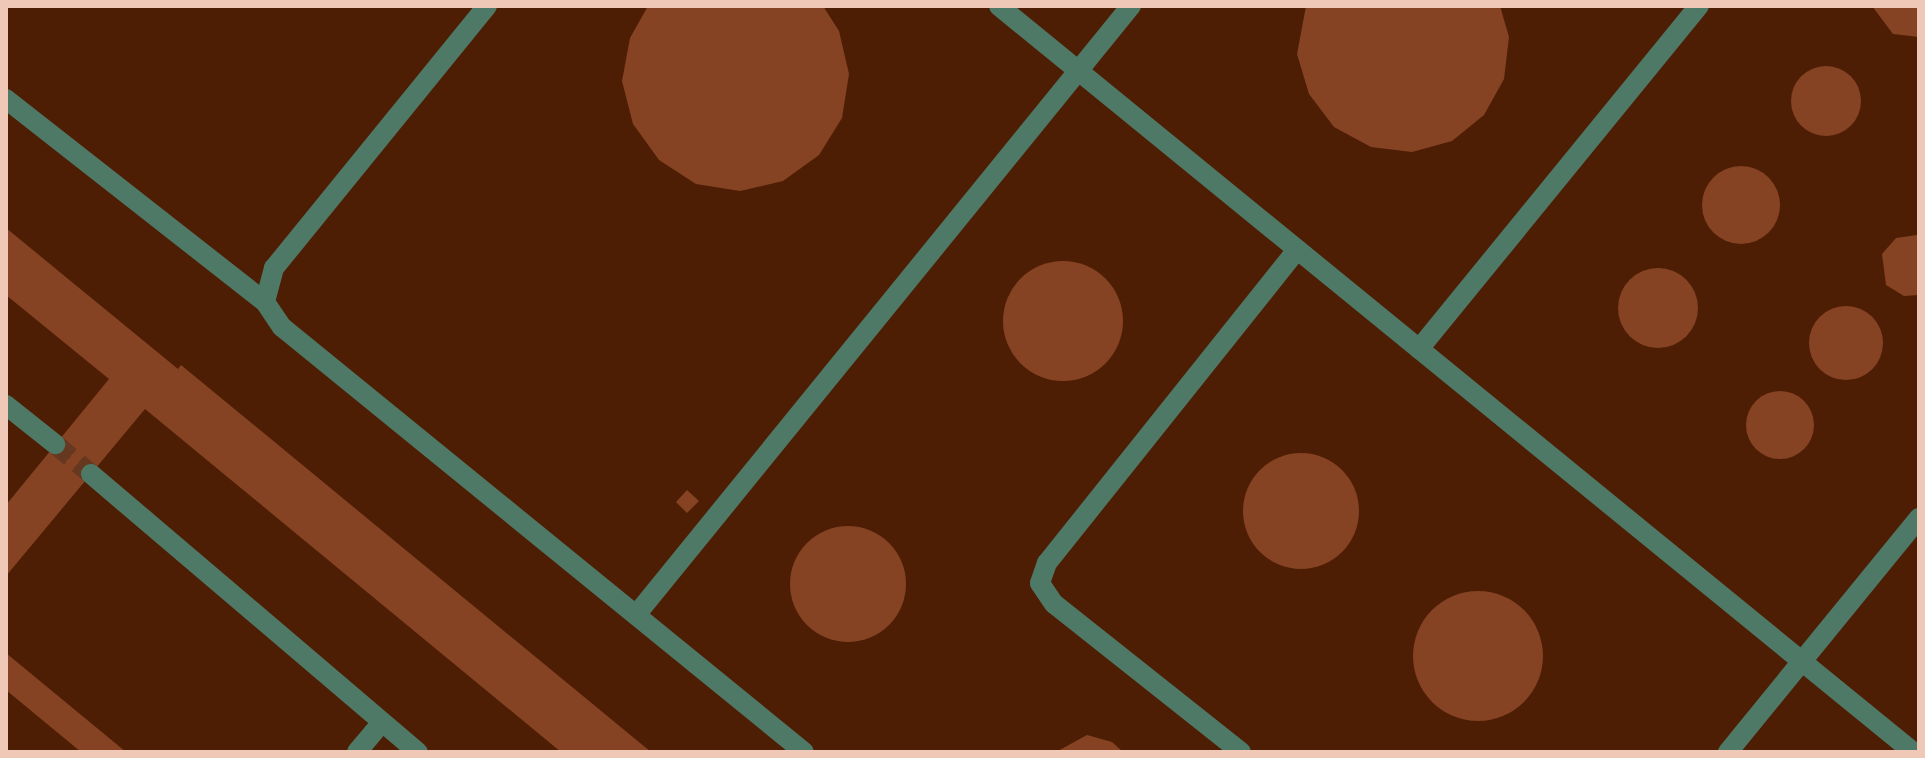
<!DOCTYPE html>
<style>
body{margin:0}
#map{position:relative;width:1925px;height:758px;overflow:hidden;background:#4e1e04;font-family:"PT Sans",sans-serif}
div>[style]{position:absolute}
.building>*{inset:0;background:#854323}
.round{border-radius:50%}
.minor-tunnel>*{height:20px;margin-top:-10px;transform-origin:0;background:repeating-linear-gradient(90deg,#66381f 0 20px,transparent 0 30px)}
.minor>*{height:20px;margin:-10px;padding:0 10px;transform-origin:10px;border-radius:10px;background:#4f7967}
span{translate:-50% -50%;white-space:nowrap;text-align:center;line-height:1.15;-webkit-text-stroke:7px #4e1e04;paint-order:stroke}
.frame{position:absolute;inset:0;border:8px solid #efc8b7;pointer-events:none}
</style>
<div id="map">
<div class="building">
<i style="clip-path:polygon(648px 6px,823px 6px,839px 31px,849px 74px,842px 118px,819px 155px,783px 181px,740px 191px,696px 184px,659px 160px,633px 124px,622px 81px,630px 38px)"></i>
<i style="clip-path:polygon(1306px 6px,1500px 6px,1509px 37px,1504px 79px,1484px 115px,1452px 141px,1412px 152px,1371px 147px,1334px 127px,1309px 94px,1297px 54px)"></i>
<i style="clip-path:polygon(1872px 6px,1919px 6px,1919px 37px,1893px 34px)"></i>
<i class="round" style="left:1791px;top:66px;width:70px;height:70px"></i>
<i class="round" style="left:1702px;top:166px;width:78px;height:78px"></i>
<i style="clip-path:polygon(6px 228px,178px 369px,181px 365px,651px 752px,561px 752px,145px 409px,6px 576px,6px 505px,109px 379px,6px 295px)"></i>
<i style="clip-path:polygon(1917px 235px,1919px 295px,1904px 296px,1886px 285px,1882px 254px,1896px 238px)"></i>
<i class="round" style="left:1003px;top:261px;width:120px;height:120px"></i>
<i class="round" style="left:1618px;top:268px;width:80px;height:80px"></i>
<i class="round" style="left:1809px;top:306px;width:74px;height:74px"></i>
<i class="round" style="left:1746px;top:391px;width:68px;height:68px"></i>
<i class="round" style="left:1243px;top:453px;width:116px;height:116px"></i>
<i style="clip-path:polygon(687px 490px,699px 501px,687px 513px,676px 502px)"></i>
<i class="round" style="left:790px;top:526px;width:116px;height:116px"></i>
<i class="round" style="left:1413px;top:591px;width:130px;height:130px"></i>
<i style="clip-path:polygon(6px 653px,126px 752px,81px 752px,6px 690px)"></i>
<i style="clip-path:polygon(1087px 735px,1112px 742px,1123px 752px,1056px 752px)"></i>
</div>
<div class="minor-tunnel">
<i style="left:55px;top:444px;width:47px;rotate:39.8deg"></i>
</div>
<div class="minor">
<i style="left:487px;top:6px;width:338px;rotate:129.1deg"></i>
<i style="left:274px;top:268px;width:35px;rotate:105deg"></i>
<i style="left:265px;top:302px;width:30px;rotate:56deg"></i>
<i style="left:282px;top:327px;width:673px;rotate:39.15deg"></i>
<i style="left:999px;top:6px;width:1180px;rotate:39.22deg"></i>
<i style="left:6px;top:99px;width:329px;rotate:38.1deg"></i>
<i style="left:1419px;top:349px;width:443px;rotate:-50.8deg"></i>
<i style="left:6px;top:405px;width:63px;rotate:38.5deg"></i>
<i style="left:91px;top:474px;width:429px;rotate:40.4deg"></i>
<i style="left:636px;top:615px;width:785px;rotate:-50.9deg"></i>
<i style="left:357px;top:752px;width:38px;rotate:-50deg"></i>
<i style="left:1241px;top:752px;width:238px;rotate:-141.6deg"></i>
<i style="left:1054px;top:604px;width:25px;rotate:-124deg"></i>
<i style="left:1040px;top:583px;width:21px;rotate:-71deg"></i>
<i style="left:1047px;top:563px;width:401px;rotate:-51.4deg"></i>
<i style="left:1728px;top:752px;width:302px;rotate:-50.8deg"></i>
</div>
<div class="frame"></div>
</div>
